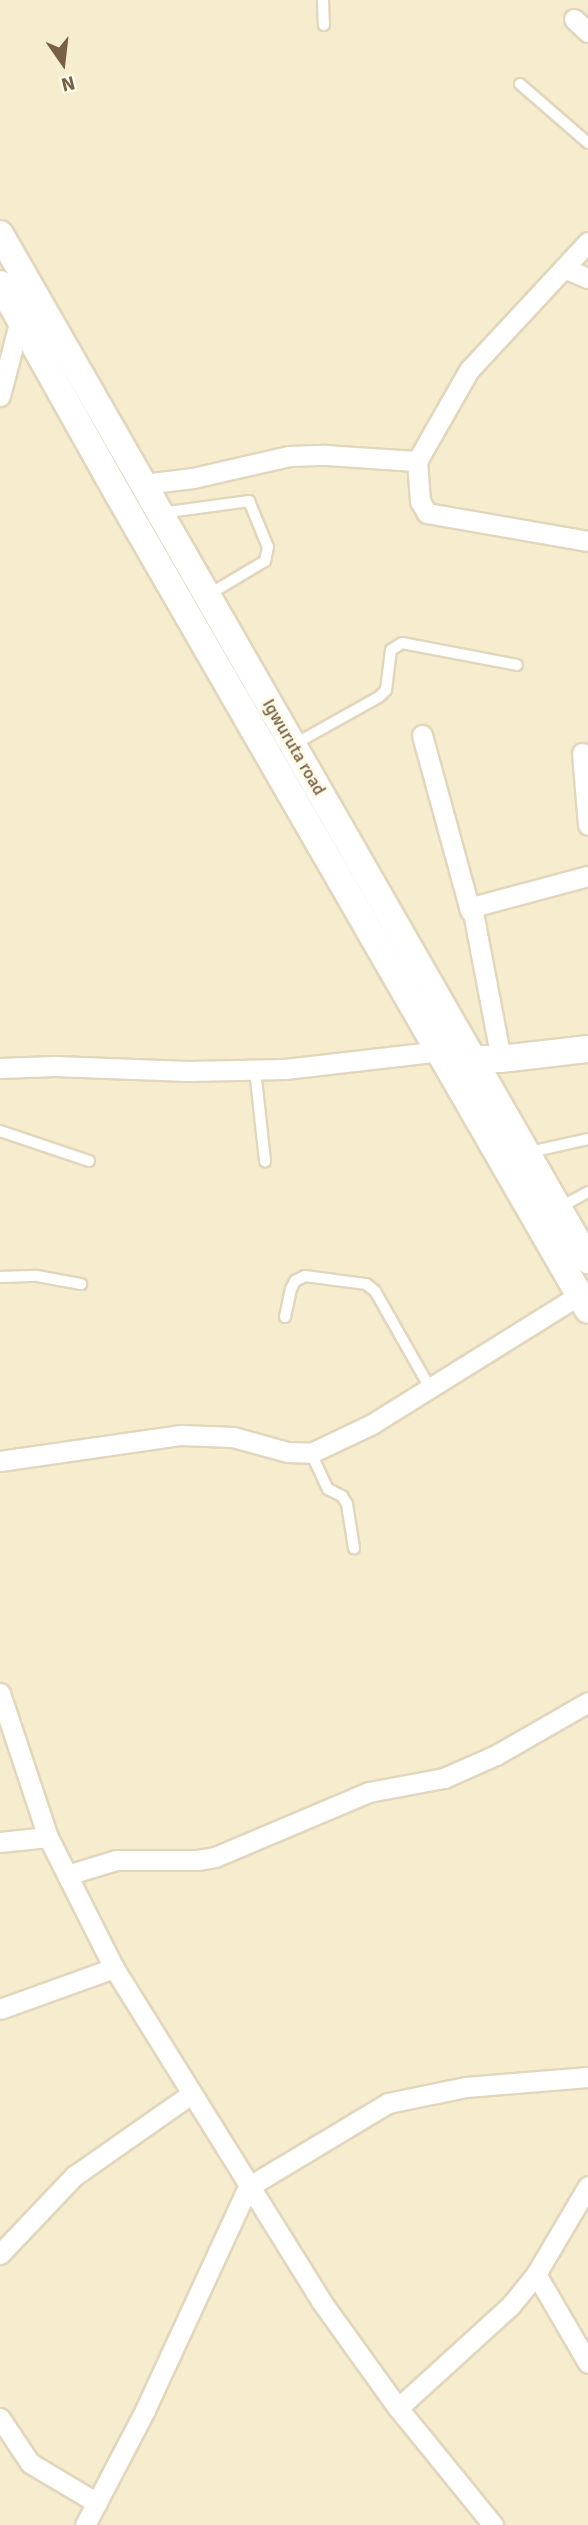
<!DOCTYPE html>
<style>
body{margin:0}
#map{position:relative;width:588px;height:2525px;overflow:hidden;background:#fef9e0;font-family:Signika,sans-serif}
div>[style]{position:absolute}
.residential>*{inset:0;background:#f6ecce}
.roads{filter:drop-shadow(2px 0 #e2d6bc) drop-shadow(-2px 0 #e2d6bc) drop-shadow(0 2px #e2d6bc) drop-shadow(0 -2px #e2d6bc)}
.lane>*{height:10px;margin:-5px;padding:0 5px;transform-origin:5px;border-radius:5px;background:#fff}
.street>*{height:19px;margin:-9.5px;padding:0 9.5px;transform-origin:9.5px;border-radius:9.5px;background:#fff}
.secondary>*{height:26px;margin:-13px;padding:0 13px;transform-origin:13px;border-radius:13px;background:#fff}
span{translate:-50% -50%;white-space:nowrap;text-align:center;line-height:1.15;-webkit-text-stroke:6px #fffbe8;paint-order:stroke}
.street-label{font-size:18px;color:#766146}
.north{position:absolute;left:28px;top:28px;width:70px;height:70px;-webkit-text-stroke:5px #fffbe8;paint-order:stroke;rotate:166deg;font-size:19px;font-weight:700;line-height:28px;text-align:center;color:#766146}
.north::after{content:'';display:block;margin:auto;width:24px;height:32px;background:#766146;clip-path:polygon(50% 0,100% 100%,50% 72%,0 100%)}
</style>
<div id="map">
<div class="residential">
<i style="clip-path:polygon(0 0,588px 0,588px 2525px,0 2525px)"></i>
</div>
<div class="roads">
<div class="lane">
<i style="left:323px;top:0;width:25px;rotate:88deg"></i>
<i style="left:520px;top:84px;width:90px;rotate:40.9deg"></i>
<i style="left:161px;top:513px;width:89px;rotate:-7.8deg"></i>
<i style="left:249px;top:501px;width:50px;rotate:67.6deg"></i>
<i style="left:268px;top:547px;width:14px;rotate:102deg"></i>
<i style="left:265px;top:561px;width:66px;rotate:149.2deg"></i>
<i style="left:293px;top:745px;width:98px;rotate:-29.2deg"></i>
<i style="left:379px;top:697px;width:10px;rotate:-45deg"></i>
<i style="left:386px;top:690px;width:40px;rotate:-82.9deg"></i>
<i style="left:391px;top:650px;width:13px;rotate:-32deg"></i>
<i style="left:402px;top:643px;width:117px;rotate:10.8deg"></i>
<i style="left:255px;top:1070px;width:92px;rotate:83.7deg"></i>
<i style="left:0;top:1131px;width:94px;rotate:18.6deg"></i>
<i style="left:530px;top:1152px;width:59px;rotate:-12.6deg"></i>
<i style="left:559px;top:1208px;width:33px;rotate:-29deg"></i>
<i style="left:0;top:1277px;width:37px;rotate:-2deg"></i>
<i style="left:37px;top:1276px;width:45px;rotate:10.3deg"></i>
<i style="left:285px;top:1317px;width:29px;rotate:-78deg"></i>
<i style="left:291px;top:1289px;width:9px;rotate:-63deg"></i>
<i style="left:295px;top:1281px;width:11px;rotate:-27deg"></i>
<i style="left:305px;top:1276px;width:62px;rotate:7.5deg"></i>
<i style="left:366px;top:1284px;width:11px;rotate:38deg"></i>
<i style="left:375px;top:1291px;width:112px;rotate:60.4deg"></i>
<i style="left:311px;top:1453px;width:40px;rotate:65deg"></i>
<i style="left:328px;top:1489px;width:16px;rotate:27deg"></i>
<i style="left:342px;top:1496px;width:9px;rotate:58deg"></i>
<i style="left:347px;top:1504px;width:45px;rotate:81deg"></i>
</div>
<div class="street">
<i style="left:574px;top:19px;width:19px;rotate:43deg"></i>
<i style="left:588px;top:242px;width:175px;rotate:132.9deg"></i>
<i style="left:469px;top:370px;width:105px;rotate:119.7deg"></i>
<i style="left:417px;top:461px;width:40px;rotate:85.7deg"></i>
<i style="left:420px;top:501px;width:14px;rotate:60deg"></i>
<i style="left:427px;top:513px;width:163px;rotate:9.9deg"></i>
<i style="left:564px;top:268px;width:26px;rotate:23deg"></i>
<i style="left:0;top:396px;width:80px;rotate:-75.4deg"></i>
<i style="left:144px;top:484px;width:49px;rotate:-7deg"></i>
<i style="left:193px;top:478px;width:98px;rotate:-12.9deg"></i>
<i style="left:289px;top:456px;width:37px;rotate:-2deg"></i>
<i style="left:326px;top:455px;width:91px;rotate:3.8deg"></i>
<i style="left:422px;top:735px;width:182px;rotate:74.7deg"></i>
<i style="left:582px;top:753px;width:72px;rotate:85.2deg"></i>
<i style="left:501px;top:1059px;width:155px;rotate:-100.8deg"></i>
<i style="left:472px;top:907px;width:120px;rotate:-15deg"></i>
<i style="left:0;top:1068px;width:54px;rotate:-2.1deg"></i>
<i style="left:54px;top:1066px;width:134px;rotate:2.1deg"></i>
<i style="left:188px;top:1071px;width:97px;rotate:-1.2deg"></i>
<i style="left:285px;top:1069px;width:157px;rotate:-6.6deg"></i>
<i style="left:0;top:1461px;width:183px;rotate:-8.2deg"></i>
<i style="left:181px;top:1435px;width:52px;rotate:2.2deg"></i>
<i style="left:233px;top:1437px;width:57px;rotate:15.3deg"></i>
<i style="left:288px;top:1452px;width:23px;rotate:2deg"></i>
<i style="left:311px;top:1453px;width:68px;rotate:-25.4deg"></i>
<i style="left:372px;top:1424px;width:244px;rotate:-31.9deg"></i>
<i style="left:0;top:1693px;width:152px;rotate:71.6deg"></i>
<i style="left:48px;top:1837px;width:147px;rotate:63.3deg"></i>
<i style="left:114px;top:1968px;width:392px;rotate:58.1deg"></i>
<i style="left:321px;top:2301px;width:132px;rotate:54.3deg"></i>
<i style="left:398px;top:2408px;width:151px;rotate:50.9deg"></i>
<i style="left:0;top:1842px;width:48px;rotate:-5.9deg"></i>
<i style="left:67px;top:1875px;width:51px;rotate:-17deg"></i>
<i style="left:116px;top:1860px;width:81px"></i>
<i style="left:197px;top:1860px;width:18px;rotate:-9deg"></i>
<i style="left:215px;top:1857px;width:167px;rotate:-22.9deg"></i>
<i style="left:369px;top:1792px;width:76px;rotate:-10.6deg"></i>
<i style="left:444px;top:1778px;width:57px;rotate:-23.9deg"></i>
<i style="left:496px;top:1755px;width:106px;rotate:-29.9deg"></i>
<i style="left:0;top:2009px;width:121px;rotate:-19.8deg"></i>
<i style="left:0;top:2254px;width:108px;rotate:-46.5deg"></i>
<i style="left:74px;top:2176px;width:143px;rotate:-35deg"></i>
<i style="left:536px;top:2274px;width:103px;rotate:59.7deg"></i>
<i style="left:398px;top:2408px;width:153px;rotate:-42.3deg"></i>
<i style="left:511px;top:2305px;width:40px;rotate:-51deg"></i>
<i style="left:536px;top:2274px;width:102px;rotate:-59.4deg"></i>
<i style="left:0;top:2418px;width:54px;rotate:56.3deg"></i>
<i style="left:30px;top:2463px;width:78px;rotate:30.8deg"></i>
<i style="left:85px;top:2525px;width:130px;rotate:-62.4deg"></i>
<i style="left:145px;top:2410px;width:246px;rotate:-65.2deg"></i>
<i style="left:248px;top:2187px;width:163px;rotate:-31deg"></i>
<i style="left:388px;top:2103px;width:80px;rotate:-11.6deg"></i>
<i style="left:466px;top:2087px;width:122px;rotate:-4.7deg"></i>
</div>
<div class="secondary">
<i style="left:0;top:234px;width:1183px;rotate:60.18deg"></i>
<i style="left:0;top:284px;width:243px;rotate:60.7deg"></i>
<i style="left:119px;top:496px;width:939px;rotate:60.05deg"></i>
<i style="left:458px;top:1056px;width:14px;rotate:12deg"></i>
<i style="left:472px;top:1059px;width:29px"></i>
<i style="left:501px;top:1059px;width:88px;rotate:-6.6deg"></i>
</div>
</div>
<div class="street-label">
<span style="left:294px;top:747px;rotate:60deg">Igwuruta road</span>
</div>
<div class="north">N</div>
</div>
